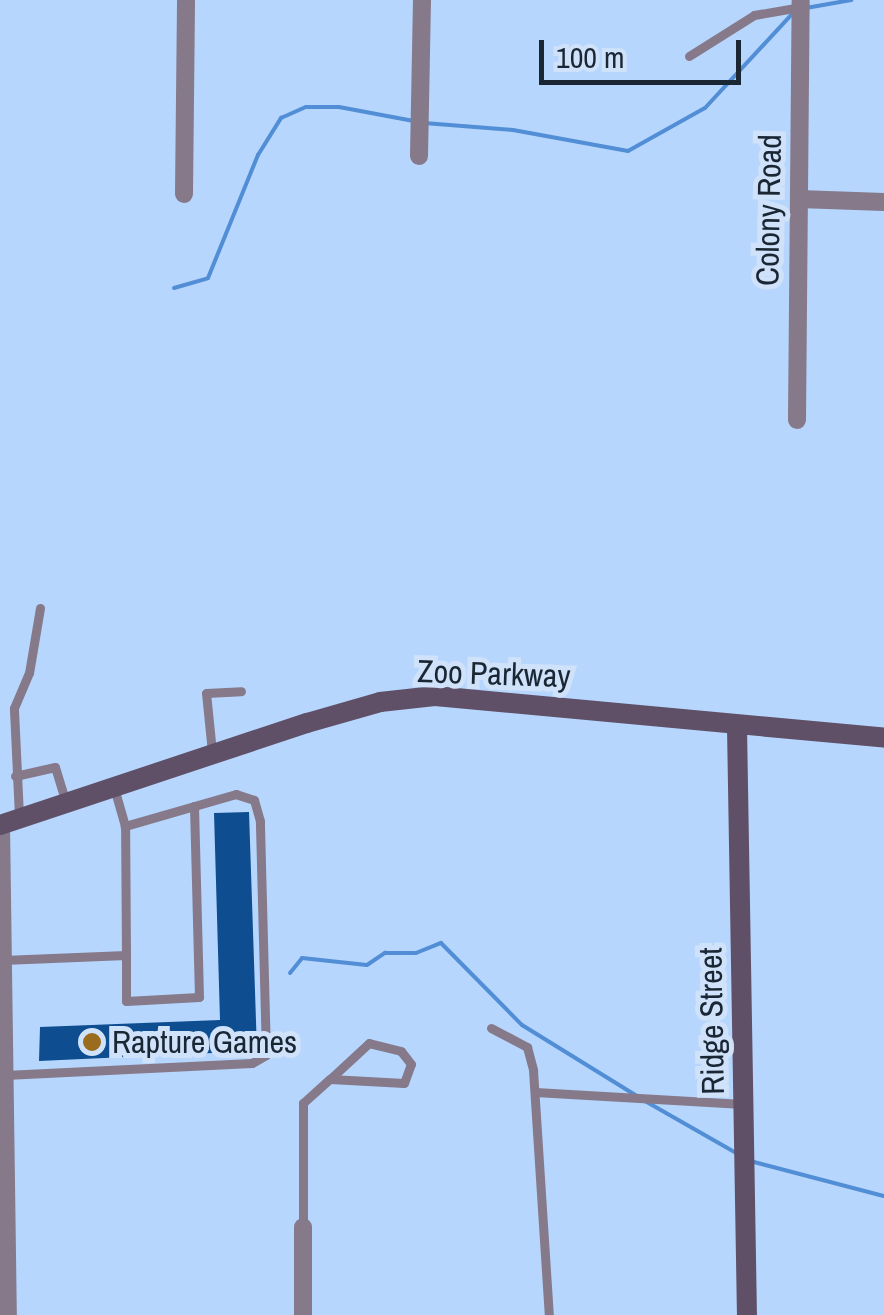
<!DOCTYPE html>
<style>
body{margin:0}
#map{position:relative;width:884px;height:1315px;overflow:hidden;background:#b6d6fd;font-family:"Archivo Narrow",sans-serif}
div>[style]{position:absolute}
.stream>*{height:4px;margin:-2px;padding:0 2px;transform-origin:2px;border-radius:2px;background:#528ed6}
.building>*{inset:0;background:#0e4d90}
.lane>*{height:9px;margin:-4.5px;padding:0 4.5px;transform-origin:4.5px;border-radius:4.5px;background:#85798a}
.street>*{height:18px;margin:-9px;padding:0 9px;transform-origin:9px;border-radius:9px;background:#85798a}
.secondary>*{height:20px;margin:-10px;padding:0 10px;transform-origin:10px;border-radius:10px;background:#5f4f67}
.dots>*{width:28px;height:28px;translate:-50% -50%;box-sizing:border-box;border:5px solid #cfe2fa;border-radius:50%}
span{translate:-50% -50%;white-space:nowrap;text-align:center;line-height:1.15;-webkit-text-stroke:10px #cfe2fa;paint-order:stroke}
.street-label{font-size:32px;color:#1a2634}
.poi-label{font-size:32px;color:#1a2634}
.left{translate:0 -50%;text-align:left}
.scale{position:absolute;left:539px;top:40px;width:202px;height:45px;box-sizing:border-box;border:5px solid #1a2634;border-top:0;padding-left:12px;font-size:30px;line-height:35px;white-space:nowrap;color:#1a2634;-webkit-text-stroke:8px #cfe2fa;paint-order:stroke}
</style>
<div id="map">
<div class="stream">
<i style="left:806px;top:8px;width:46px;rotate:-10.1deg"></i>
<i style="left:424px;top:123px;width:89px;rotate:4.5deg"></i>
<i style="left:513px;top:130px;width:117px;rotate:10.3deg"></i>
<i style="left:628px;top:151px;width:88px;rotate:-29.2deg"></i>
<i style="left:705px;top:108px;width:128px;rotate:-47.2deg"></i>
<i style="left:174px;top:288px;width:35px;rotate:-16deg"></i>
<i style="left:208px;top:278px;width:133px;rotate:-67.9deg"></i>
<i style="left:258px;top:155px;width:44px;rotate:-58.1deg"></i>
<i style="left:281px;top:118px;width:27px;rotate:-24deg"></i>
<i style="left:306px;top:107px;width:33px"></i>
<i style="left:339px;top:107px;width:76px;rotate:10.6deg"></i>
<i style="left:290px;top:973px;width:19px;rotate:-51deg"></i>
<i style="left:302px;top:958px;width:65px;rotate:6.1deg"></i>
<i style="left:367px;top:965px;width:22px;rotate:-34deg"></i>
<i style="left:385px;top:953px;width:31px"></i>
<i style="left:416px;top:953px;width:27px;rotate:-22deg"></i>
<i style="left:441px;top:943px;width:115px;rotate:45.4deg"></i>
<i style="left:522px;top:1025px;width:135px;rotate:31.7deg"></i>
<i style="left:645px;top:1101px;width:105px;rotate:29.7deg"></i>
<i style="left:754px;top:1162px;width:134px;rotate:14.7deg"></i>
</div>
<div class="building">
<i style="clip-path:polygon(249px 812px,257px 1051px,39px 1061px,40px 1027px,220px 1020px,214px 813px)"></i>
</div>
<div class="lane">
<i style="left:689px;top:56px;width:77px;rotate:-32.2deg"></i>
<i style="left:754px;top:15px;width:48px;rotate:-9.7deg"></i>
<i style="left:212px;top:752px;width:59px;rotate:-95.8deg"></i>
<i style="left:206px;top:693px;width:35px;rotate:-3deg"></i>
<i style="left:15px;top:776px;width:41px;rotate:-12.7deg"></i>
<i style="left:55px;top:767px;width:37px;rotate:73deg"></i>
<i style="left:19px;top:816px;width:108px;rotate:-92.7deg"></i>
<i style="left:14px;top:708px;width:38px;rotate:-67deg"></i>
<i style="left:29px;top:673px;width:66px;rotate:-80.4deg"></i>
<i style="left:126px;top:955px;width:46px;rotate:90deg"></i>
<i style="left:126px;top:1001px;width:73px;rotate:-3.1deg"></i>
<i style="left:199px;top:997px;width:191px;rotate:-91.5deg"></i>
<i style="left:3px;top:960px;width:123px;rotate:-2.3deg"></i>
<i style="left:126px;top:955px;width:129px;rotate:-90.4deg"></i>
<i style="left:491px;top:1028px;width:41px;rotate:27.8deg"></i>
<i style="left:527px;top:1047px;width:24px;rotate:75deg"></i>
<i style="left:533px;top:1070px;width:246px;rotate:86.3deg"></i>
<i style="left:5px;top:1075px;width:247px;rotate:-2.8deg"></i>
<i style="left:252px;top:1063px;width:16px;rotate:-30deg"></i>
<i style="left:266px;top:1055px;width:234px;rotate:-91.5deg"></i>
<i style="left:260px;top:821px;width:22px;rotate:-106deg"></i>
<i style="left:254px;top:800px;width:19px;rotate:-162deg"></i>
<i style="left:236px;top:794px;width:116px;rotate:163.9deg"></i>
<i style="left:125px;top:826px;width:40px;rotate:-106deg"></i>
<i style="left:535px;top:1092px;width:208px;rotate:3.3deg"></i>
<i style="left:303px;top:1227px;width:124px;rotate:-90deg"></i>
<i style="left:303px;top:1103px;width:36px;rotate:-42deg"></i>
<i style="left:330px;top:1079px;width:74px;rotate:3.1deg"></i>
<i style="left:404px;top:1083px;width:20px;rotate:-70deg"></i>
<i style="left:411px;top:1064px;width:16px;rotate:-128deg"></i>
<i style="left:401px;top:1051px;width:33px;rotate:-166deg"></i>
<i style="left:369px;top:1043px;width:53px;rotate:137.3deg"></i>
</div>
<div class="street">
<i style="left:419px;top:156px;width:156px;rotate:-88.9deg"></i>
<i style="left:184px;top:194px;width:194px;rotate:-89.4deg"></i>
<i style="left:799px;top:199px;width:85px;rotate:2deg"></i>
<i style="left:797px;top:420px;width:420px;rotate:-89.5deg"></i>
<i style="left:1px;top:825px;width:490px;rotate:89.2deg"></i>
<i style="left:303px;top:1315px;width:88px;rotate:-90deg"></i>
</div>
<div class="secondary">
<i style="left:737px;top:727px;width:588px;rotate:89.03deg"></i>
<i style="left:0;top:825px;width:324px;rotate:-18.4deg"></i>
<i style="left:307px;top:723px;width:76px;rotate:-16deg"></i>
<i style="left:380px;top:702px;width:55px;rotate:-6.2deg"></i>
<i style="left:435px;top:696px;width:451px;rotate:5.3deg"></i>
</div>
<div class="dots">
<i style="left:92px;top:1042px;background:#9b6b1e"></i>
</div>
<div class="street-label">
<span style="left:769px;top:210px;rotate:-89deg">Colony Road</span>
<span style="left:494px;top:674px;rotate:2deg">Zoo Parkway</span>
<span style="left:712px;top:1021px;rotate:-91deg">Ridge Street</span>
</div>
<div class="poi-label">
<span class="left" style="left:112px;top:1042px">Rapture Games</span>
</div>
<div class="scale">100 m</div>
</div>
